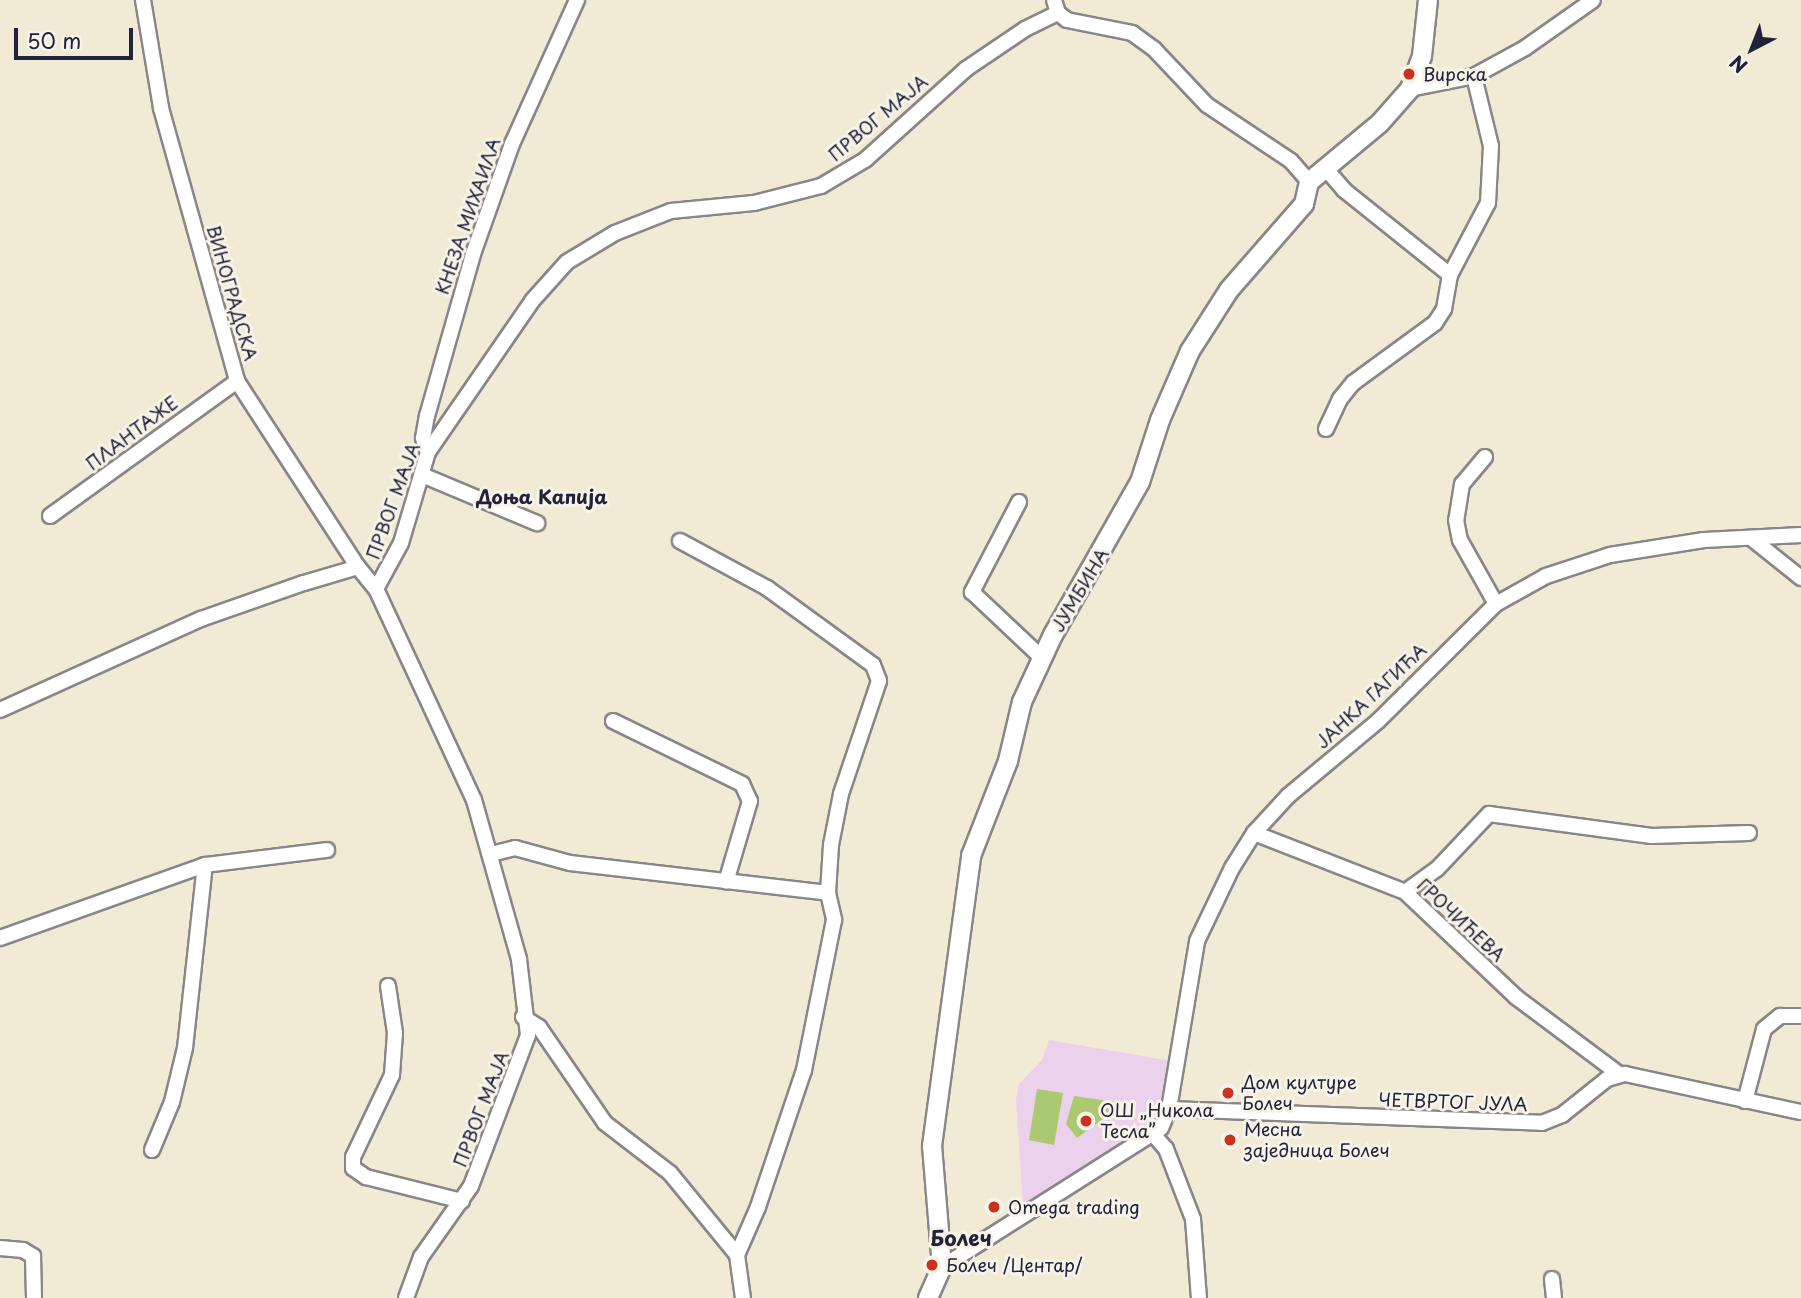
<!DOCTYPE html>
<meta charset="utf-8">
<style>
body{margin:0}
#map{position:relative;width:1801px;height:1298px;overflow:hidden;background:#f1ead4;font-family:"Playpen Sans",sans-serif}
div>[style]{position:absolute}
.built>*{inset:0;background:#ebd1eb}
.green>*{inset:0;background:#aac970}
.roads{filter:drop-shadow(2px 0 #8a8688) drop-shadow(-2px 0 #8a8688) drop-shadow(0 2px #8a8688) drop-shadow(0 -2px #8a8688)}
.minor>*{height:14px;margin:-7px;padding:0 7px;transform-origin:7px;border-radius:7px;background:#fff}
.tertiary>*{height:18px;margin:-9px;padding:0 9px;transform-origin:9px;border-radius:9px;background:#fff}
.dots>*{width:19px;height:19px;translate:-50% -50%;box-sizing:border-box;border:4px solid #f7f3e8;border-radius:50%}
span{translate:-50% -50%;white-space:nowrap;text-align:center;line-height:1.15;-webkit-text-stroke:6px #f7f3e8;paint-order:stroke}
.poi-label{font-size:18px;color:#22223b}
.left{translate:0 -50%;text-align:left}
.street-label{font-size:18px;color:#22223b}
.neighbourhood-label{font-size:19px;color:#22223b;font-weight:700}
.quarter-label{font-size:21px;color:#22223b;font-weight:700}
.north{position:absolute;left:1717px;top:14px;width:70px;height:70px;-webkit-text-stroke:5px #f7f3e8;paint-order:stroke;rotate:222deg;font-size:19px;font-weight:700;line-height:28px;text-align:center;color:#22223b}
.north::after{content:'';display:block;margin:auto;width:24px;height:32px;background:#22223b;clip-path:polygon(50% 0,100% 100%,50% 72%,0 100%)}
.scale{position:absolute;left:14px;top:28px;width:119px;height:32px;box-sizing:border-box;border:4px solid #22223b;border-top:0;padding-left:9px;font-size:21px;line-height:24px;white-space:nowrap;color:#22223b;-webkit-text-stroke:5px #f7f3e8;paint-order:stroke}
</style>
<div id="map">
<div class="built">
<i style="clip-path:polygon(1049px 1040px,1171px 1061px,1167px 1096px,1153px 1124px,1023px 1206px,1016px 1100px,1019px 1084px,1042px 1060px)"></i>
</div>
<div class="green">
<i style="clip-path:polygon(1037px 1089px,1063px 1093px,1054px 1145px,1029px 1140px)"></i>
<i style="clip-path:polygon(1074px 1096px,1115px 1102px,1111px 1113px,1077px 1138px,1066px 1124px)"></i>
</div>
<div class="roads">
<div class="minor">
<i style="left:143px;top:0;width:109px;rotate:80.5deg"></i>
<i style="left:161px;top:108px;width:283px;rotate:74.4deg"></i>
<i style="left:237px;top:381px;width:222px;rotate:57deg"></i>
<i style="left:1054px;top:0;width:14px;rotate:73deg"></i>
<i style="left:1058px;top:13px;width:11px;rotate:38deg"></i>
<i style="left:1067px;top:20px;width:66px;rotate:11.3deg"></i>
<i style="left:1132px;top:33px;width:27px;rotate:36deg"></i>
<i style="left:1154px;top:49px;width:77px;rotate:46.6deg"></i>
<i style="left:1207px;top:105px;width:101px;rotate:33.7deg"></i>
<i style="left:1291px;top:161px;width:28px;rotate:49deg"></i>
<i style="left:1410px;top:89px;width:65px;rotate:-11.5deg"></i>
<i style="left:1474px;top:76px;width:58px;rotate:-28.8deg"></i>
<i style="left:1525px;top:48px;width:83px;rotate:-35.2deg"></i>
<i style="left:1326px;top:169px;width:28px;rotate:49deg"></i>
<i style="left:1344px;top:190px;width:136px;rotate:38.7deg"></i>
<i style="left:1326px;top:429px;width:33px;rotate:-65deg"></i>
<i style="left:1340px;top:399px;width:21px;rotate:-51deg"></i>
<i style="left:1353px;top:383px;width:102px;rotate:-36.2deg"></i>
<i style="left:1435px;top:323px;width:17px;rotate:-57deg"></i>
<i style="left:1444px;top:309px;width:35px;rotate:-80deg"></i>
<i style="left:1450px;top:275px;width:81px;rotate:-62.2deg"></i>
<i style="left:1488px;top:203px;width:57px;rotate:-87deg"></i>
<i style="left:1491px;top:146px;width:72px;rotate:-103.7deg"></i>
<i style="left:428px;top:452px;width:15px;rotate:-110deg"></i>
<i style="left:423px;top:438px;width:22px;rotate:-80deg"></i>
<i style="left:427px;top:416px;width:168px;rotate:-74.1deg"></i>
<i style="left:473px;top:254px;width:117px;rotate:-70.5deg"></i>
<i style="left:512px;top:144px;width:158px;rotate:-65.7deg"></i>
<i style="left:1485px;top:457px;width:35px;rotate:130deg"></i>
<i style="left:1462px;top:484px;width:36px;rotate:99deg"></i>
<i style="left:1456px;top:520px;width:20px;rotate:79deg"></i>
<i style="left:1460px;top:540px;width:73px;rotate:60.6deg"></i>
<i style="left:422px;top:475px;width:125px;rotate:22.7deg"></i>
<i style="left:1019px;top:502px;width:102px;rotate:117.6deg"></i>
<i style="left:972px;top:592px;width:95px;rotate:43.3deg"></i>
<i style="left:50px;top:516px;width:231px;rotate:-35.8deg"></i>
<i style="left:1751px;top:538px;width:64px;rotate:38.7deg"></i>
<i style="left:680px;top:541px;width:99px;rotate:28.4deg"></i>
<i style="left:767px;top:588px;width:131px;rotate:36deg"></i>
<i style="left:873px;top:665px;width:17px;rotate:69deg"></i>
<i style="left:879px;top:681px;width:119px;rotate:108.6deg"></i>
<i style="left:841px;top:794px;width:52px;rotate:101.1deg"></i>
<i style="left:831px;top:845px;width:48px;rotate:93.6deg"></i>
<i style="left:828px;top:893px;width:28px;rotate:77deg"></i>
<i style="left:834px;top:920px;width:153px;rotate:101.3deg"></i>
<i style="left:804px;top:1070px;width:145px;rotate:108.6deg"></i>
<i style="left:758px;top:1207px;width:52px;rotate:113.6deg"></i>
<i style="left:737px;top:1255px;width:43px;rotate:82.1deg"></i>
<i style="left:0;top:710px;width:221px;rotate:-24.4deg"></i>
<i style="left:201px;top:619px;width:109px;rotate:-19.3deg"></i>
<i style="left:304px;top:583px;width:56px;rotate:-16.5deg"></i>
<i style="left:358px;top:567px;width:28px;rotate:51deg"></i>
<i style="left:613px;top:721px;width:144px;rotate:26deg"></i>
<i style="left:742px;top:784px;width:19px;rotate:65deg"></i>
<i style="left:750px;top:801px;width:84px;rotate:106.5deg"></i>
<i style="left:1254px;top:833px;width:162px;rotate:21.3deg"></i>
<i style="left:1405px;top:892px;width:153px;rotate:43.4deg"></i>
<i style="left:1516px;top:997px;width:129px;rotate:36.8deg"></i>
<i style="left:491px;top:854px;width:25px;rotate:-14deg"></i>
<i style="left:515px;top:848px;width:57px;rotate:15.3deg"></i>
<i style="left:570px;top:863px;width:260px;rotate:6.6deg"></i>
<i style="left:1405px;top:892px;width:39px;rotate:-36deg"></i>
<i style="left:1437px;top:869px;width:76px;rotate:-46.6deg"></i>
<i style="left:1489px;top:814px;width:164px;rotate:7.7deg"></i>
<i style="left:1652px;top:836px;width:97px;rotate:-1.8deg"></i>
<i style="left:0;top:938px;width:218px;rotate:-19.6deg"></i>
<i style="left:205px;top:865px;width:123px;rotate:-7deg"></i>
<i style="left:388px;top:986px;width:48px;rotate:81.5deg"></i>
<i style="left:395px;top:1033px;width:42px;rotate:94.1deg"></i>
<i style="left:392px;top:1075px;width:91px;rotate:115.4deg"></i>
<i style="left:353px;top:1157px;width:11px;rotate:90deg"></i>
<i style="left:353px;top:1168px;width:16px;rotate:35deg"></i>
<i style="left:366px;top:1177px;width:99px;rotate:14deg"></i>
<i style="left:523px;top:1017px;width:19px;rotate:32deg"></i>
<i style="left:539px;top:1027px;width:116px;rotate:55.5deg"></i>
<i style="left:605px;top:1123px;width:82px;rotate:37.6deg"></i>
<i style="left:670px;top:1173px;width:106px;rotate:50.7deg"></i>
<i style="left:1745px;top:1101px;width:74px;rotate:-75.2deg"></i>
<i style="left:1764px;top:1029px;width:21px;rotate:-39deg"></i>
<i style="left:1780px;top:1016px;width:21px"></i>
<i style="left:1169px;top:1109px;width:373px;rotate:2.1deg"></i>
<i style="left:1542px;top:1123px;width:22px;rotate:-22deg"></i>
<i style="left:1562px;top:1115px;width:58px;rotate:-38.7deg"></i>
<i style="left:1607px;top:1079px;width:19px;rotate:-16deg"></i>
<i style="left:1625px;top:1074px;width:180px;rotate:12.2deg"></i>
<i style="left:1153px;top:1134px;width:20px;rotate:49deg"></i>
<i style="left:1166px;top:1149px;width:75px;rotate:68.9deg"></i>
<i style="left:1193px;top:1219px;width:79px;rotate:85.7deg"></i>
<i style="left:152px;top:1150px;width:52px;rotate:-67.4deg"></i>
<i style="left:172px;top:1102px;width:56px;rotate:-76.5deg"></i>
<i style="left:185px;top:1048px;width:184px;rotate:-83.8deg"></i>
<i style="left:0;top:1248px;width:23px;rotate:5deg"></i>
<i style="left:23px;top:1250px;width:12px;rotate:31deg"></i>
<i style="left:33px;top:1256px;width:42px;rotate:88.6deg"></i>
<i style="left:942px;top:1267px;width:259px;rotate:-32.4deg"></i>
<i style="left:1161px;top:1128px;width:21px;rotate:-67deg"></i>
<i style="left:1169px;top:1109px;width:170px;rotate:-80.5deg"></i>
<i style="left:1197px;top:941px;width:81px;rotate:-64.4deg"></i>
<i style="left:1232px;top:868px;width:41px;rotate:-57.8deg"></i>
<i style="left:1254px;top:833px;width:50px;rotate:-47.4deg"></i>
<i style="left:1288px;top:796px;width:117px;rotate:-39.8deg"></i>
<i style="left:1378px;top:721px;width:166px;rotate:-44.8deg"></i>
<i style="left:1496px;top:604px;width:57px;rotate:-29.2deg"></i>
<i style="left:1546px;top:576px;width:67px;rotate:-18.2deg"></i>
<i style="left:1610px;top:555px;width:95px;rotate:-9.1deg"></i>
<i style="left:1704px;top:540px;width:97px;rotate:-3deg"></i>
<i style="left:1552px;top:1279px;width:19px;rotate:84deg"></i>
<i style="left:406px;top:1298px;width:44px;rotate:-69.9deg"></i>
<i style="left:421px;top:1257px;width:87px;rotate:-54.8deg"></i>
<i style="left:471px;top:1186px;width:161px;rotate:-69.3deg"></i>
<i style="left:528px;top:1035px;width:77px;rotate:-96.8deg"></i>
<i style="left:519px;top:959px;width:165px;rotate:-105.8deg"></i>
<i style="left:474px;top:800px;width:233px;rotate:-114.9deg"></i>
<i style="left:376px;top:589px;width:52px;rotate:-61.5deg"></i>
<i style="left:401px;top:543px;width:95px;rotate:-73.5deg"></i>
<i style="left:428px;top:452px;width:183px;rotate:-55.4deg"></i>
<i style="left:532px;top:301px;width:52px;rotate:-48.1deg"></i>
<i style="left:567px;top:262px;width:56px;rotate:-31.1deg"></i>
<i style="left:615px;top:233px;width:60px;rotate:-21.4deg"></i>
<i style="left:671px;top:211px;width:83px;rotate:-5.5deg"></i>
<i style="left:754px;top:203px;width:69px;rotate:-14.2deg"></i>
<i style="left:821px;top:186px;width:51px;rotate:-30.6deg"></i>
<i style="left:865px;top:160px;width:136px;rotate:-42deg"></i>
<i style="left:966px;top:69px;width:71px;rotate:-34.1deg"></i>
<i style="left:1025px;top:29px;width:37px;rotate:-26deg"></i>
</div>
<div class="tertiary">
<i style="left:928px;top:1298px;width:34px;rotate:-66deg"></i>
<i style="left:942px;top:1267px;width:121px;rotate:-94.7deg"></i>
<i style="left:932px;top:1146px;width:293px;rotate:-82.3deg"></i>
<i style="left:971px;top:856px;width:102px;rotate:-68.7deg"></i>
<i style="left:1008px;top:761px;width:61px;rotate:-76.7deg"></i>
<i style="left:1022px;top:702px;width:74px;rotate:-65.2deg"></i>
<i style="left:1053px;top:635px;width:176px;rotate:-60.4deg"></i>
<i style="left:1140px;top:482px;width:65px;rotate:-72.1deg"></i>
<i style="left:1160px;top:420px;width:75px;rotate:-66.5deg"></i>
<i style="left:1190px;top:351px;width:72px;rotate:-57.4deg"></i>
<i style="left:1229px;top:290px;width:114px;rotate:-48.9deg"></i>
<i style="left:1304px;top:204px;width:23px;rotate:-77deg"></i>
<i style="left:1309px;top:182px;width:92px;rotate:-39.7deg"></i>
<i style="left:1380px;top:123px;width:45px;rotate:-48.6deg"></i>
<i style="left:1410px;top:89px;width:35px;rotate:-70deg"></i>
<i style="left:1422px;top:56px;width:56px;rotate:-83.9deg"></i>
</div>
</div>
<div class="dots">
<i style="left:1409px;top:74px;background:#c8321e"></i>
<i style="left:1228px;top:1093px;background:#c8321e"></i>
<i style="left:1086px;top:1121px;background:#c8321e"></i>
<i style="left:1230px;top:1140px;background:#c8321e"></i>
<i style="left:994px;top:1207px;background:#c8321e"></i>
<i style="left:932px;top:1265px;background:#c8321e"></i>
</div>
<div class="poi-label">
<span class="left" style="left:1423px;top:74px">Вирска</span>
<span class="left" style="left:1242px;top:1093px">Дом културе<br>Болеч</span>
<span class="left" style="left:1100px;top:1121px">ОШ „Никола<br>Тесла”</span>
<span class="left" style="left:1244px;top:1140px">Месна<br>заједница Болеч</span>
<span class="left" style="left:1008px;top:1207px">Omega trading</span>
<span class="left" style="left:946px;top:1265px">Болеч /Центар/</span>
</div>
<div class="street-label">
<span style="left:878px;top:118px;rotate:-40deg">ПРВОГ МАЈА</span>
<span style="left:468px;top:216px;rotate:-71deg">КНЕЗА МИХАИЛА</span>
<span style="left:232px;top:293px;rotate:74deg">ВИНОГРАДСКА</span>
<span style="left:132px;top:433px;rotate:-37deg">ПЛАНТАЖЕ</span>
<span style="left:393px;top:501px;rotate:-70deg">ПРВОГ МАЈА</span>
<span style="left:1080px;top:590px;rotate:-59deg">ЈУМБИНА</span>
<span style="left:1371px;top:696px;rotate:-43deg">ЈАНКА ГАГИЋА</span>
<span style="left:1461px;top:920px;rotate:43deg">ГРОЧИЋЕВА</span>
<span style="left:1453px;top:1102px;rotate:2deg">ЧЕТВРТОГ ЈУЛА</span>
<span style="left:481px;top:1109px;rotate:-69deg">ПРВОГ МАЈА</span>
</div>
<div class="neighbourhood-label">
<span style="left:542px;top:497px">Доња Капија</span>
</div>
<div class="quarter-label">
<span style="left:961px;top:1237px">Болеч</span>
</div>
<div class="north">N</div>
<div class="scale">50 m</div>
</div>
